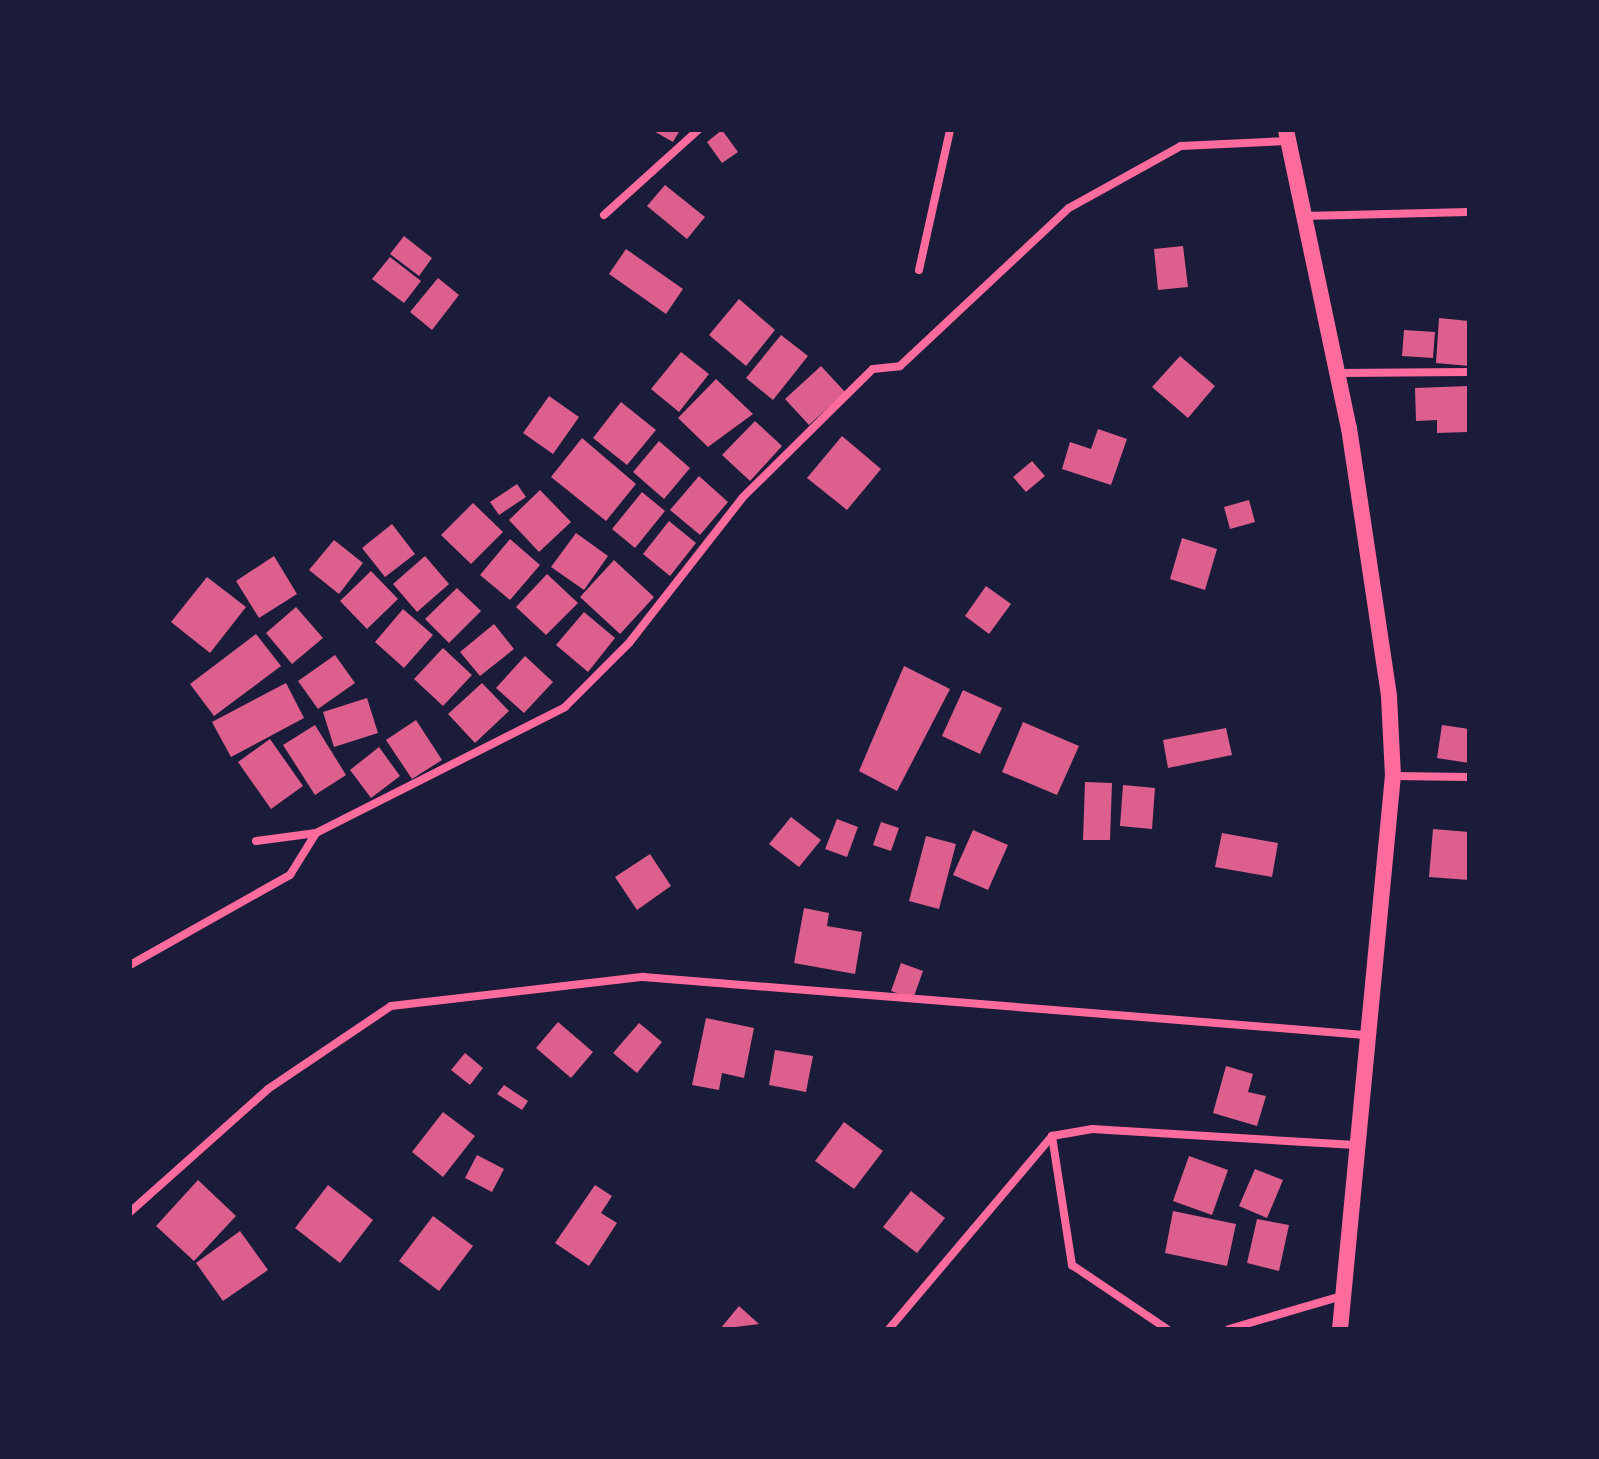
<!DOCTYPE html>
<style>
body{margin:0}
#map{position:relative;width:1599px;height:1459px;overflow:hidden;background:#1b1b3a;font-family:"Fira Sans Condensed",sans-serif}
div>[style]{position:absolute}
.building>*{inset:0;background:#dd5f8e}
.minor>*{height:8px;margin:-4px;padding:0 4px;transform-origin:4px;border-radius:4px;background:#ff6b9d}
.secondary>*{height:16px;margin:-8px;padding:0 8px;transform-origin:8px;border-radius:8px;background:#ff6b9d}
span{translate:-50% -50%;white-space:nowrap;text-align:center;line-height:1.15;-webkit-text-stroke:6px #1b1b3a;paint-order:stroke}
.frame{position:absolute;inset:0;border:132px solid #1b1b3a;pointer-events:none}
</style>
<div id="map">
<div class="building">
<i style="clip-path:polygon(652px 130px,680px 130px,673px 142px)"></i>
<i style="clip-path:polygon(722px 130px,738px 152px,722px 163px,707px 142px)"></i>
<i style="clip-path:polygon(665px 185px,705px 217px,687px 239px,647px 206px)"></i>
<i style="clip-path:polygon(404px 236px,432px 258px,419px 276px,390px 254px)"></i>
<i style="clip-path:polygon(1183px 246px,1188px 287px,1158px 290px,1154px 249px)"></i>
<i style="clip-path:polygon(626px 249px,683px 289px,666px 314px,609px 274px)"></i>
<i style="clip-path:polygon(390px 257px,421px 281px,404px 303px,372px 279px)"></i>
<i style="clip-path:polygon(438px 278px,459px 295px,432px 330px,410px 312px)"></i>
<i style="clip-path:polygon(739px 299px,775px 330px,746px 366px,709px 335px)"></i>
<i style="clip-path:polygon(1439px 318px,1469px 321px,1469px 366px,1436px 363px)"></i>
<i style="clip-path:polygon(1404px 330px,1435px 332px,1433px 358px,1402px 356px)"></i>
<i style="clip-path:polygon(781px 335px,808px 356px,773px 400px,746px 378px)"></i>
<i style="clip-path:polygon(681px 352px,709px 374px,679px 412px,651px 389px)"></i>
<i style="clip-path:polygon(1180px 356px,1215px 386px,1188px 418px,1152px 387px)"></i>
<i style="clip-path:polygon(821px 366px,845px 392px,809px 425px,785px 399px)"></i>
<i style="clip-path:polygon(716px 379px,753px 414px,708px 447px,678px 418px)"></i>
<i style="clip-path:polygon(1469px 386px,1469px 432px,1437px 433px,1437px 420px,1416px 421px,1415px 388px)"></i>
<i style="clip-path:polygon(549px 396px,579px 417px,553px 454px,523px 433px)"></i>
<i style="clip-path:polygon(621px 402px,656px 430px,627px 465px,593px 438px)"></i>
<i style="clip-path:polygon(755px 421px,782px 446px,750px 481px,722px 455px)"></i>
<i style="clip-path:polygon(1098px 429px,1127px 439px,1111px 485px,1062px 469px,1070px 442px,1091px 449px)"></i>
<i style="clip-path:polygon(842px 436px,881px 469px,847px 510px,807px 478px)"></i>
<i style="clip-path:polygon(582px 438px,636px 484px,606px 521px,551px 477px)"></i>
<i style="clip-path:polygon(659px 441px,690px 468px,664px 499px,633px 472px)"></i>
<i style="clip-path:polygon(1032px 461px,1045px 476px,1026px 492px,1013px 477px)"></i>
<i style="clip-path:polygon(699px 476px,728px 502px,700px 535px,670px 510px)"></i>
<i style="clip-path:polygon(517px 484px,526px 497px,499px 515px,490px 502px)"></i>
<i style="clip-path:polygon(540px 490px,571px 522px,539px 552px,509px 520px)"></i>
<i style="clip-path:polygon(642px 492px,665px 511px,635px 548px,612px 529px)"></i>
<i style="clip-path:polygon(1249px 500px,1255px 522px,1230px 529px,1224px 507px)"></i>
<i style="clip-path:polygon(473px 503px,503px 532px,471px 564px,441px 535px)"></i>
<i style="clip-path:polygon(669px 521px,696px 543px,670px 576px,643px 554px)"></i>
<i style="clip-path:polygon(392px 524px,415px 554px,385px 577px,362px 548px)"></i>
<i style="clip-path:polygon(576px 533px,608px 556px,584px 590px,551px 567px)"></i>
<i style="clip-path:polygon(1182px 538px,1217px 549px,1205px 590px,1170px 579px)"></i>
<i style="clip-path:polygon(510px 539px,540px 565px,510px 600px,480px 575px)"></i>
<i style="clip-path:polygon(334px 540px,363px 563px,339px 594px,309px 570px)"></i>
<i style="clip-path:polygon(274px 556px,297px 594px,259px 618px,236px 581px)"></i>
<i style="clip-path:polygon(425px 556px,449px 584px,417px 612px,393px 584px)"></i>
<i style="clip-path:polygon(614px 560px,654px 597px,620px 634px,580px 597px)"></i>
<i style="clip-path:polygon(371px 571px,398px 599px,367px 629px,340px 601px)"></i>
<i style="clip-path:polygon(547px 574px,578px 603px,546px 635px,516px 607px)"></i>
<i style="clip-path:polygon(207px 577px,246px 607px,210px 653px,171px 622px)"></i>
<i style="clip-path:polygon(986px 586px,1011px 604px,989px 634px,965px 616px)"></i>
<i style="clip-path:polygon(457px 588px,481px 611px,449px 643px,425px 619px)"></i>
<i style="clip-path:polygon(296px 607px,323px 638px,292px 664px,266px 633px)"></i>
<i style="clip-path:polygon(403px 609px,433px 635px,404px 668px,375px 642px)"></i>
<i style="clip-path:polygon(584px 612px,615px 638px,588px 672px,556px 645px)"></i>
<i style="clip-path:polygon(494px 624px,514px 649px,480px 676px,460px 652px)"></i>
<i style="clip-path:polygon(256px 634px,281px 666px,214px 716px,190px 684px)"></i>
<i style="clip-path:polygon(443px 648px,472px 675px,443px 706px,414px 679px)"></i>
<i style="clip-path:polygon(335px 655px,355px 683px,318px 709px,298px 681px)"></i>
<i style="clip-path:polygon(525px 656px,553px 682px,524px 713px,496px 688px)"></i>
<i style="clip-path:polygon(904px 666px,950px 689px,897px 791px,859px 771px)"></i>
<i style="clip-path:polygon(286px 683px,304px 718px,231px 757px,212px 722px)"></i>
<i style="clip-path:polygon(482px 683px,509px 711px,475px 743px,448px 714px)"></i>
<i style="clip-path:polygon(963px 690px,1002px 708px,980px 754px,942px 736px)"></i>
<i style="clip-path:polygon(367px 698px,378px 733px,334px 747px,323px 712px)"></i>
<i style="clip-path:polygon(416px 720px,442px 760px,412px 779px,386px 740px)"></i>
<i style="clip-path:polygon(1023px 722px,1079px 746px,1057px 795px,1002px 772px)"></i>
<i style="clip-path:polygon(315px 725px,346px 775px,315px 795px,283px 745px)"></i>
<i style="clip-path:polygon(1442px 725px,1469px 729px,1469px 763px,1437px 758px)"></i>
<i style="clip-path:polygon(1226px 728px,1232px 755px,1168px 768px,1163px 740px)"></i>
<i style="clip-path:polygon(270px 739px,303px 786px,271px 809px,238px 762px)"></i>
<i style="clip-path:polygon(379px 747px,400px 776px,371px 798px,350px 770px)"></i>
<i style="clip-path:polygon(1085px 782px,1112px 783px,1110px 840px,1083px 840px)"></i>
<i style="clip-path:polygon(1123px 785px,1155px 788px,1152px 829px,1120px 826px)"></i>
<i style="clip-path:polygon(791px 817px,821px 840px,799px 867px,769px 844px)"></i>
<i style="clip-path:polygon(837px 819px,858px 827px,847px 857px,825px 849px)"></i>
<i style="clip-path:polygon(881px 822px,899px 828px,891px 851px,873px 845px)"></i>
<i style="clip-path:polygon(1433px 829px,1469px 832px,1469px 880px,1429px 877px)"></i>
<i style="clip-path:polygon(973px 830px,1008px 845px,988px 890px,953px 875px)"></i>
<i style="clip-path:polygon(1222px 833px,1278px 843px,1272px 877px,1215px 867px)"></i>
<i style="clip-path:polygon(926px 836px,956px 844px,939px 909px,909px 901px)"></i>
<i style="clip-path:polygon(650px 854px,671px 886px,637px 910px,615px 877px)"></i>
<i style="clip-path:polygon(804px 908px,829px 913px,827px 926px,862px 932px,855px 974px,794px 963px)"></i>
<i style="clip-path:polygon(901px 963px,923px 971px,913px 999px,891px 991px)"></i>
<i style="clip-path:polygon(706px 1018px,754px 1028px,744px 1078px,722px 1073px,719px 1090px,692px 1085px)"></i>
<i style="clip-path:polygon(558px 1022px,593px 1052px,571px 1078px,536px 1048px)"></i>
<i style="clip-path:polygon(639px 1023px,662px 1042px,637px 1073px,613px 1053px)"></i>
<i style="clip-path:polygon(775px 1050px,813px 1056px,806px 1092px,769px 1085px)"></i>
<i style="clip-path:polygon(465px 1053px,483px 1068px,470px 1085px,451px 1070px)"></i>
<i style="clip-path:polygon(1226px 1066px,1253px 1074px,1248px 1092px,1266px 1096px,1257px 1126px,1213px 1113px)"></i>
<i style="clip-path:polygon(504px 1085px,528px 1101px,522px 1110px,497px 1094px)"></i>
<i style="clip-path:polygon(443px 1112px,475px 1136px,443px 1177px,412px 1152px)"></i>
<i style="clip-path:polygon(844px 1122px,883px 1151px,854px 1189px,815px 1161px)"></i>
<i style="clip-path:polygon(477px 1155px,504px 1169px,492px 1192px,465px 1178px)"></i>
<i style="clip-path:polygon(1189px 1156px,1228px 1170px,1212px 1215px,1173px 1201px)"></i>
<i style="clip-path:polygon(1255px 1169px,1283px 1180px,1267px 1218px,1239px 1206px)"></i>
<i style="clip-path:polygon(198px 1180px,236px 1216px,194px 1261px,156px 1226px)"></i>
<i style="clip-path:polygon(328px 1185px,373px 1220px,340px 1263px,295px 1228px)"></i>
<i style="clip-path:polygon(595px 1185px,612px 1196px,601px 1213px,617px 1223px,589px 1266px,555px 1243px)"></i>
<i style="clip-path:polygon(911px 1191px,945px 1218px,917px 1253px,883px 1227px)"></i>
<i style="clip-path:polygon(1173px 1211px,1236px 1224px,1227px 1266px,1165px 1253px)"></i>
<i style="clip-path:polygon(433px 1216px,473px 1246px,439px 1291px,399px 1261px)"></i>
<i style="clip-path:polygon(1257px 1219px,1289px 1225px,1279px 1271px,1247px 1263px)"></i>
<i style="clip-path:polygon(240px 1231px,268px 1270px,223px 1301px,196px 1263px)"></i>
<i style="clip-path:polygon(739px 1306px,759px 1324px,720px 1329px)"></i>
</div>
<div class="minor">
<i style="left:604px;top:215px;width:127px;rotate:-42.1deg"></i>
<i style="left:1304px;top:216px;width:165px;rotate:-1.4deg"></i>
<i style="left:919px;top:270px;width:143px;rotate:-77.5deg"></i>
<i style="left:1338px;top:373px;width:131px;rotate:-0.4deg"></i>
<i style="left:1394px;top:776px;width:75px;rotate:0.8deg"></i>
<i style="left:256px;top:841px;width:61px;rotate:-7.6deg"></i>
<i style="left:130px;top:965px;width:184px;rotate:-29.4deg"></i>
<i style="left:290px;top:875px;width:49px;rotate:-58.2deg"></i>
<i style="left:316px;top:833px;width:279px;rotate:-26.8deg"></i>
<i style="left:565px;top:707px;width:91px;rotate:-45deg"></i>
<i style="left:629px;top:643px;width:185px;rotate:-52deg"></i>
<i style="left:743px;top:497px;width:182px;rotate:-44.6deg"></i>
<i style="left:873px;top:369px;width:27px;rotate:-6deg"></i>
<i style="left:900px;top:366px;width:231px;rotate:-43.1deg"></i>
<i style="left:1069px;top:208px;width:128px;rotate:-29deg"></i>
<i style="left:1181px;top:146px;width:107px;rotate:-2.7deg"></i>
<i style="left:1052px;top:1136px;width:131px;rotate:81.2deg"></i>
<i style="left:1072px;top:1265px;width:115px;rotate:34deg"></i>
<i style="left:130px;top:1212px;width:185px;rotate:-41.7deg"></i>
<i style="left:268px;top:1089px;width:148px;rotate:-34deg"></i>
<i style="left:391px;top:1006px;width:254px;rotate:-6.6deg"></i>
<i style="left:643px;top:977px;width:724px;rotate:4.59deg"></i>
<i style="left:889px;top:1329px;width:253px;rotate:-49.8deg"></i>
<i style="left:1052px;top:1136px;width:41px;rotate:-9.9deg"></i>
<i style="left:1092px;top:1129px;width:264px;rotate:3.5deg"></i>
<i style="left:1229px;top:1329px;width:118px;rotate:-16.3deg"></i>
</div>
<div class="secondary">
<i style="left:1286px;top:130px;width:305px;rotate:78.1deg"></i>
<i style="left:1349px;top:428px;width:272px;rotate:81.5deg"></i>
<i style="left:1389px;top:697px;width:78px;rotate:87.1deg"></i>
<i style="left:1393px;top:775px;width:557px;rotate:95.46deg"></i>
</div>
<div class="frame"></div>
</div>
